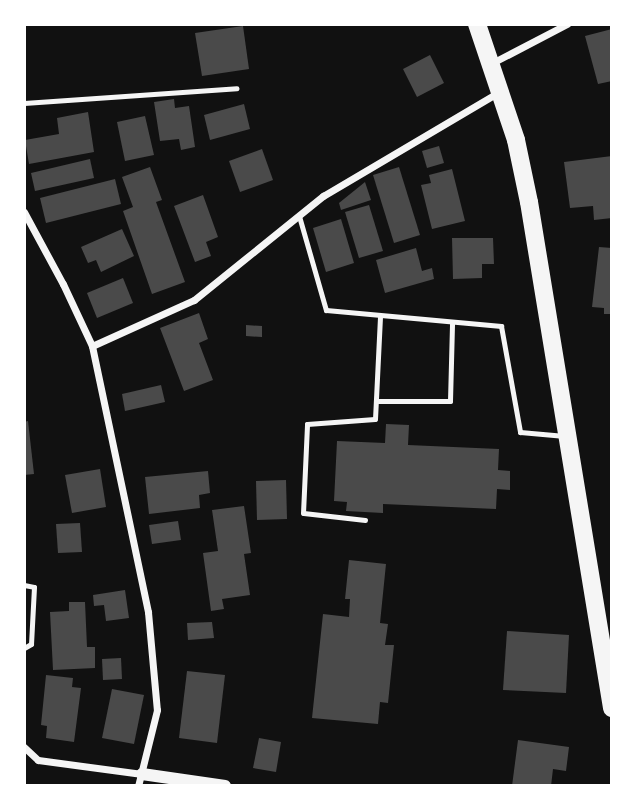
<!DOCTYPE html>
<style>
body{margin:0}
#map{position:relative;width:636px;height:810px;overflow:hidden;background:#111;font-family:Figtree,sans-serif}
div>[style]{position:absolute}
.building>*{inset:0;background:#4a4a4a}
.service>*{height:5px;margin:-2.5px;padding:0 2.5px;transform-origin:2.5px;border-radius:2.5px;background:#f5f5f5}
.minor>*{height:7px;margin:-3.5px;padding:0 3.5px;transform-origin:3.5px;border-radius:3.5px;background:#f5f5f5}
.tertiary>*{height:12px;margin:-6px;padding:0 6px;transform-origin:6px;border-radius:6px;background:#f5f5f5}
.primary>*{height:18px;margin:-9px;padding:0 9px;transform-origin:9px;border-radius:9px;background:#f5f5f5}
span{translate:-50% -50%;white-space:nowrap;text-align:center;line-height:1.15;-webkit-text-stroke:7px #fff;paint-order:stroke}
.frame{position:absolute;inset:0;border:26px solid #fff;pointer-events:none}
</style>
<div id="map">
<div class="building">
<i style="clip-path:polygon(243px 26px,249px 69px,202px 76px,195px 33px)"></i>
<i style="clip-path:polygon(612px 29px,612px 81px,598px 84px,585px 36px)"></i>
<i style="clip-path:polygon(430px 55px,444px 83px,417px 97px,403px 69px)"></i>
<i style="clip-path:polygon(174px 99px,175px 108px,189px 106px,195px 147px,181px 150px,179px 139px,160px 141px,154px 102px)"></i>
<i style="clip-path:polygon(244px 104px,250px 129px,210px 140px,204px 115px)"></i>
<i style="clip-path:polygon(88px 112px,94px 152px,29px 164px,25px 140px,59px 134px,57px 118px)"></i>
<i style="clip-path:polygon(145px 116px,154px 155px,125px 161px,117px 122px)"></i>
<i style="clip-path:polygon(439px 146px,444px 163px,427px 168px,422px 151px)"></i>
<i style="clip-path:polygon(262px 149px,273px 180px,240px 192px,229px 161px)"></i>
<i style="clip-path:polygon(612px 156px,612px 218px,594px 220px,593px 206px,570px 208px,564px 162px)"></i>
<i style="clip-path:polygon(90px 159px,94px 178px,35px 191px,31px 173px)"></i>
<i style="clip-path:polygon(150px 167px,162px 200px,156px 202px,185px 282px,152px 294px,123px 211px,133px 207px,122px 177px)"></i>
<i style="clip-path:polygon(399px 167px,420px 235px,394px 243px,373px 175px)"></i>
<i style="clip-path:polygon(452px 169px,465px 221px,432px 229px,421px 185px,431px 183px,429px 175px)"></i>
<i style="clip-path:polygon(115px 179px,121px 204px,46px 223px,40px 198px)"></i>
<i style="clip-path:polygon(365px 182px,371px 200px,341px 210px,339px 203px)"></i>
<i style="clip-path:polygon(203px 195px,218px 237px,206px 242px,211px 256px,195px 262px,174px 206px)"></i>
<i style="clip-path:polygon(369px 205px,383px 251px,359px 258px,345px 212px)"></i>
<i style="clip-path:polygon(341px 219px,354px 263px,326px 272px,313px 228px)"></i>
<i style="clip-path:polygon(122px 229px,134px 256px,101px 272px,96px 260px,88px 263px,81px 247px)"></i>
<i style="clip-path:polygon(452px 238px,493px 238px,494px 264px,482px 264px,482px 278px,453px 279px)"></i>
<i style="clip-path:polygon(599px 247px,612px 248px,612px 314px,604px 314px,604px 308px,592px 307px)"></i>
<i style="clip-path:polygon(416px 248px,422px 271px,432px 268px,434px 279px,385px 293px,376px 260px)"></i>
<i style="clip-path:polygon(123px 278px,133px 303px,97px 318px,87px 293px)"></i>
<i style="clip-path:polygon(199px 313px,208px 339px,199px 343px,213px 380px,184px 391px,160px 328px)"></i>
<i style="clip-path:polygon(246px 325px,262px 326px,262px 337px,246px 336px)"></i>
<i style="clip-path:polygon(161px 385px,165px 402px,125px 411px,122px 394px)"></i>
<i style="clip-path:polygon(28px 421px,34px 474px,24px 475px,24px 422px)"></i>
<i style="clip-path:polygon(386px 424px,409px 425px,408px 445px,499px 449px,498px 470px,510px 471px,510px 490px,497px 489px,496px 509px,383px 504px,383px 513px,346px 511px,347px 502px,334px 501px,337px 441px,385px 443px)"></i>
<i style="clip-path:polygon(100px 469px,106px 507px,72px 513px,65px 475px)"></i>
<i style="clip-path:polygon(208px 471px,210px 493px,199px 495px,200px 508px,149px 514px,145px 477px)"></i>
<i style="clip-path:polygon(286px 480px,287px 519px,257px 520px,256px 481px)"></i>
<i style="clip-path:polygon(244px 506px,251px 553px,244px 554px,250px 595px,222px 599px,224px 609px,211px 611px,203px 553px,218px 551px,212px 510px)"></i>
<i style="clip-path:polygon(178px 521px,181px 540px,152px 544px,149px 525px)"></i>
<i style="clip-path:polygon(80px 523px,82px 552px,58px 553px,56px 524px)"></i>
<i style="clip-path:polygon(349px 560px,386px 564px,380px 623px,388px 624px,385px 645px,394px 645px,388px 703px,380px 702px,378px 724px,312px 718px,323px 614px,349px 617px,350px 599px,345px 599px)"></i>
<i style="clip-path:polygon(125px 590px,129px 618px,106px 621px,104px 605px,94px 606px,93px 595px)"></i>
<i style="clip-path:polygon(69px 602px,85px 602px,87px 647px,95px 647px,95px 668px,53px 670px,50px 612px,69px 611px)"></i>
<i style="clip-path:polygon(212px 622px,214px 638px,188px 640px,187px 623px)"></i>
<i style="clip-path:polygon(507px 631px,569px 635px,566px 693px,503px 690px)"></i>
<i style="clip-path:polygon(121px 658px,122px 679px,103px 680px,102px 659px)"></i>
<i style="clip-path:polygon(187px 671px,225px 675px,217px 743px,179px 738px)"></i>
<i style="clip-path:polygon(46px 675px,73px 678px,72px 687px,81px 688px,74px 742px,46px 738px,47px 726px,41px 725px)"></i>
<i style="clip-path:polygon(112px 689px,144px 695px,134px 744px,102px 738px)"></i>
<i style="clip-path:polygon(259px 738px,281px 742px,276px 772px,253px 768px)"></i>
<i style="clip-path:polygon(518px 740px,569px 747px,566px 771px,553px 769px,551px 786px,512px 786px)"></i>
</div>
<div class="service">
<i style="left:24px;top:103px;width:213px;rotate:-4deg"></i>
<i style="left:299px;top:216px;width:98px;rotate:74deg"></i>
<i style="left:326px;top:310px;width:176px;rotate:5.2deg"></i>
<i style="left:501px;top:326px;width:108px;rotate:79.8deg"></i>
<i style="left:520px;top:432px;width:45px;rotate:5.1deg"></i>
<i style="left:376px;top:401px;width:74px"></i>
<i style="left:450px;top:401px;width:79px;rotate:-88.5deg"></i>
<i style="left:365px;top:520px;width:62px;rotate:-173.6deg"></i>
<i style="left:303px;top:513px;width:89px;rotate:-87.4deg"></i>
<i style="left:307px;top:424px;width:68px;rotate:-4.2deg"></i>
<i style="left:375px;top:419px;width:103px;rotate:-87.2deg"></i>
<i style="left:24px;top:585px;width:10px;rotate:11deg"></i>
<i style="left:34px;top:587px;width:57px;rotate:93deg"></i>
<i style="left:31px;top:644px;width:8px;rotate:150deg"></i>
</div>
<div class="minor">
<i style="left:492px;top:63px;width:85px;rotate:-27.5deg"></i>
<i style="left:24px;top:212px;width:82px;rotate:61.6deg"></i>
<i style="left:63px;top:284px;width:68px;rotate:64.9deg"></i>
<i style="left:92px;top:346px;width:272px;rotate:78.1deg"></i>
<i style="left:148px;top:612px;width:98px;rotate:84.8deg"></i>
<i style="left:157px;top:710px;width:78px;rotate:104deg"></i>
<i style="left:92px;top:346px;width:112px;rotate:-24.3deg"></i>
<i style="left:194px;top:300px;width:166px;rotate:-38.9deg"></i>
<i style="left:323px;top:196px;width:204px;rotate:-30.6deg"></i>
<i style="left:24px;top:747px;width:19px;rotate:43deg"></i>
<i style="left:38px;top:760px;width:105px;rotate:7.7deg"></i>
</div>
<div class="tertiary">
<i style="left:142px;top:774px;width:84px;rotate:8.2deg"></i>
</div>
<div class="primary">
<i style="left:477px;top:24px;width:122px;rotate:71.4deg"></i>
<i style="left:516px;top:140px;width:63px;rotate:78.2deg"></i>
<i style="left:529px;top:202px;width:513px;rotate:80.68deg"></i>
</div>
<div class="frame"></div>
</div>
